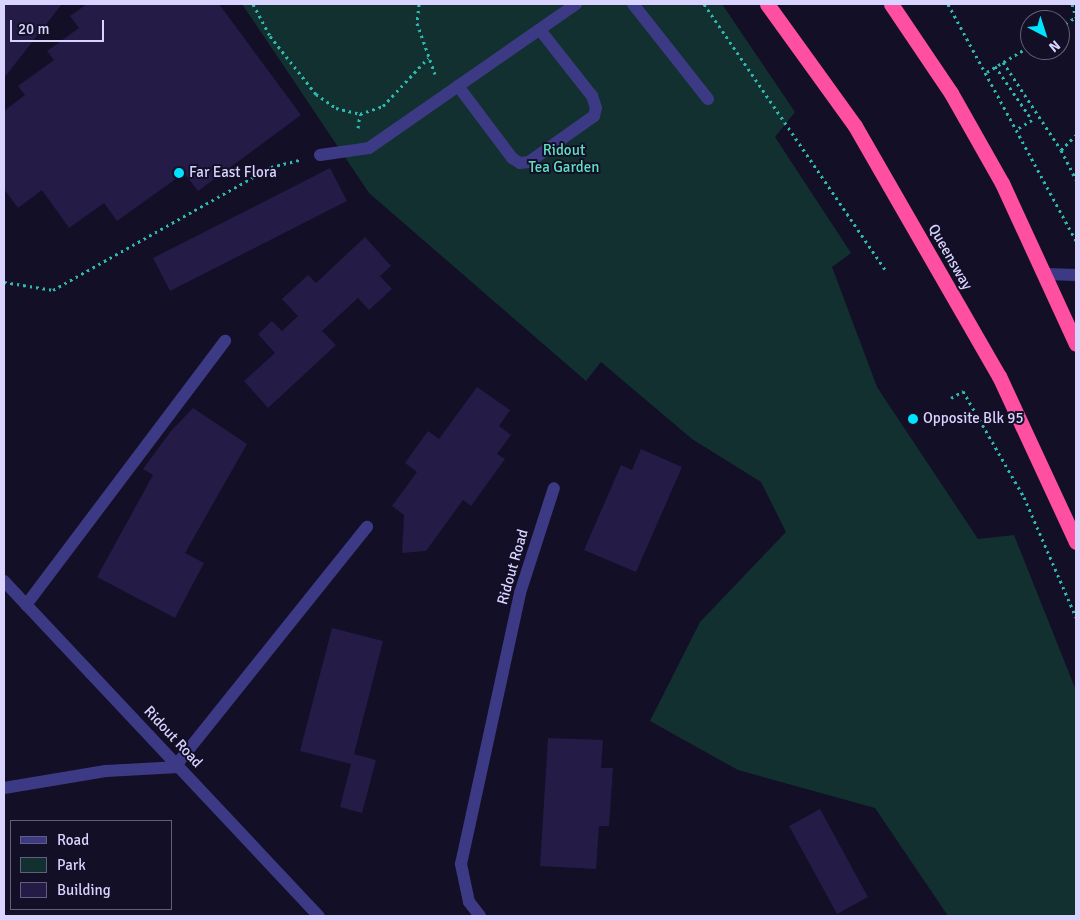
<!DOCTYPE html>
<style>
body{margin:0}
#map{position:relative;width:1080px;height:920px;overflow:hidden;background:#130f26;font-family:Signika,sans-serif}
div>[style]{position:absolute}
.green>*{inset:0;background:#12302f}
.building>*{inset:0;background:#241b47}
.path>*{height:3px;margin-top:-1.5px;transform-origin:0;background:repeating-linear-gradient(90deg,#2fb8b0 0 2.5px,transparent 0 6.5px)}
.minor>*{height:12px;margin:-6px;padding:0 6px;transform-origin:6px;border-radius:6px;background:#3d3a85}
.highway>*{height:15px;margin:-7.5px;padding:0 7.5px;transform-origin:7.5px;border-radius:7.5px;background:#ff4fa3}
.dots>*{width:14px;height:14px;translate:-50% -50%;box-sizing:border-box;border:2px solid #130f26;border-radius:50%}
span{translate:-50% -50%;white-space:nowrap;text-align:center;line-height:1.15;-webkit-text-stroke:4px #130f26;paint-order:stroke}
.park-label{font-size:15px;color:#5fe0c0}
.poi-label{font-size:15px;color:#d9d4ff}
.left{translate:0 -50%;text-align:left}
.street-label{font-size:15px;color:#d9d4ff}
.frame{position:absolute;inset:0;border:5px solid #d9d4ff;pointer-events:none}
.legend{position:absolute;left:10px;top:820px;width:162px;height:90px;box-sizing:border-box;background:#130f26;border:1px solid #625e7d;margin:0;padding:6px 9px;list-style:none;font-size:15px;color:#d9d4ff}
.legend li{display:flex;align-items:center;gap:10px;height:25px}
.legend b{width:25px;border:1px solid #625e7d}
.north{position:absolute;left:1020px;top:10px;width:50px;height:50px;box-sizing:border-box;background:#130f26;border:1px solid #625e7d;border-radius:50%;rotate:140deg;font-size:14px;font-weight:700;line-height:20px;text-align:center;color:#d9d4ff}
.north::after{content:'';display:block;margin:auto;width:18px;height:22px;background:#00e5ff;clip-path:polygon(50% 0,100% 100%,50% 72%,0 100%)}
.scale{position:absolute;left:10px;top:20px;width:94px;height:22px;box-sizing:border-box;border:2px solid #d9d4ff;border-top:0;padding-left:6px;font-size:15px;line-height:18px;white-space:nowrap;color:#d9d4ff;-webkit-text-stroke:4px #130f26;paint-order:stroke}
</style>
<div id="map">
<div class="green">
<i style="clip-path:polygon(242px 4px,722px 4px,795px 112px,775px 137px,851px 253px,832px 267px,877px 387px,978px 539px,1014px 535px,1075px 688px,1076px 916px,948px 916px,875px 808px,738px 770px,650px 721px,700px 622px,786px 532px,761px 482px,692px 439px,601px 362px,586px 381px,369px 193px)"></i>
</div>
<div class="building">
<i style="clip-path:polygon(4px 4px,62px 4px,4px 78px)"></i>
<i style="clip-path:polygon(87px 4px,219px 4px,301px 115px,198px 191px,184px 173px,117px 221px,104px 203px,69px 228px,42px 190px,18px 208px,4px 189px,4px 111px,25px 95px,18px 86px,54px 60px,47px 51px,79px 28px,70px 16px)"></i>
<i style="clip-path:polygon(330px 168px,347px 201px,170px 291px,153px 258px)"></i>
<i style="clip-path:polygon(365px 237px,391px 266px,380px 276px,392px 289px,369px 310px,358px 298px,322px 331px,336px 345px,268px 408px,244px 381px,275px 353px,258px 334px,272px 321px,282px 331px,298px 316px,282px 299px,308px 275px,316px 283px)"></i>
<i style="clip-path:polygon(477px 387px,510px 410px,499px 426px,511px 435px,497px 454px,505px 459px,471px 506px,463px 500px,426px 551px,402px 553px,404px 515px,392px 506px,417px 472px,405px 463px,428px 431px,439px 439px)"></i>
<i style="clip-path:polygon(193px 408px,247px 444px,185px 553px,204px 563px,175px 618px,97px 577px,153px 475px,143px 469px,171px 431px)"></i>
<i style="clip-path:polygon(641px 449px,682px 467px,636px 572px,584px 550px,621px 465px,632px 470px)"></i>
<i style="clip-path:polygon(332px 628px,383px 641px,354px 754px,376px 760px,362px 813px,340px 807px,351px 764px,300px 751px)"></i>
<i style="clip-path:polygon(548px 738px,603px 740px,601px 768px,613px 768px,609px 826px,599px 826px,596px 869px,540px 866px)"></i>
<i style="clip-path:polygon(820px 809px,868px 897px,837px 914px,789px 826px)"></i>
</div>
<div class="path">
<i style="left:253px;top:4px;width:36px;rotate:62deg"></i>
<i style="left:270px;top:36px;width:74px;rotate:51.6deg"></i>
<i style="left:316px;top:94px;width:24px;rotate:35deg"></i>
<i style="left:336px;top:108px;width:25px;rotate:14deg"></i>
<i style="left:419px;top:4px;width:19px;rotate:96deg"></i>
<i style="left:417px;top:23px;width:54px;rotate:70.6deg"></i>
<i style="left:704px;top:4px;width:321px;rotate:55.7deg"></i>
<i style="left:948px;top:4px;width:269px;rotate:61.6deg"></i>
<i style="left:1072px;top:4px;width:14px;rotate:73deg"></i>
<i style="left:1060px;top:27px;width:19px;rotate:-32deg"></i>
<i style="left:1003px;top:62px;width:105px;rotate:56.6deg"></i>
<i style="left:1061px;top:150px;width:21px;rotate:-45deg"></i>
<i style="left:995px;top:66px;width:65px;rotate:55.6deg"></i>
<i style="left:1032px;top:120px;width:17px;rotate:149deg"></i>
<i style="left:987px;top:72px;width:50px;rotate:-31.2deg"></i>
<i style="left:358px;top:128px;width:14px;rotate:-82deg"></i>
<i style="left:360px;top:114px;width:24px;rotate:-19deg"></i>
<i style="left:383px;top:106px;width:66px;rotate:-46.8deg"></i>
<i style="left:1061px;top:150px;width:34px;rotate:63deg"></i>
<i style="left:4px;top:282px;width:50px;rotate:9.3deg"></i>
<i style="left:53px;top:290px;width:250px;rotate:-29.4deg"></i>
<i style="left:271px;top:167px;width:30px;rotate:-14deg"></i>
<i style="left:951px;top:398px;width:14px;rotate:-30deg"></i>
<i style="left:963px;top:391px;width:122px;rotate:60.1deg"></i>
<i style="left:1024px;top:497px;width:131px;rotate:66.6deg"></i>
</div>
<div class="minor">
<i style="left:633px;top:4px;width:121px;rotate:51.7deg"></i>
<i style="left:458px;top:86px;width:90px;rotate:53.1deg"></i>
<i style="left:512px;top:158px;width:9px;rotate:32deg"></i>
<i style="left:520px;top:163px;width:9px;rotate:-6deg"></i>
<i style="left:529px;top:162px;width:80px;rotate:-35.3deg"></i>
<i style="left:594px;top:116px;width:8px;rotate:-76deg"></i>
<i style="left:596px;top:108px;width:13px;rotate:-108deg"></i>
<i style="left:592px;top:96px;width:84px;rotate:-128.2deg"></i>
<i style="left:320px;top:155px;width:49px;rotate:-8.1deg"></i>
<i style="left:369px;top:148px;width:252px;rotate:-34.8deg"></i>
<i style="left:1047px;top:274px;width:29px;rotate:2deg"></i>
<i style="left:4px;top:581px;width:460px;rotate:46.8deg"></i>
<i style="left:26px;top:605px;width:331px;rotate:-53deg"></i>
<i style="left:177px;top:764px;width:304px;rotate:-51.3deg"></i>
<i style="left:4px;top:788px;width:103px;rotate:-9.5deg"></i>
<i style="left:106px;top:771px;width:73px;rotate:-3.1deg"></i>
<i style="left:480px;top:916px;width:18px;rotate:-128deg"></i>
<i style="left:469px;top:902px;width:39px;rotate:-102deg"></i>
<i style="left:461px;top:864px;width:277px;rotate:-77.7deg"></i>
<i style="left:520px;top:593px;width:110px;rotate:-72.1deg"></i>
</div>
<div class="highway">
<i style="left:767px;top:4px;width:150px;rotate:54.2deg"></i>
<i style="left:855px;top:126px;width:289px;rotate:60.1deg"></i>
<i style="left:999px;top:376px;width:183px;rotate:65.1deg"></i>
<i style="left:891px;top:4px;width:107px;rotate:56deg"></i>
<i style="left:951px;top:93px;width:103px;rotate:60.5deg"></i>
<i style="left:1002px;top:183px;width:177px;rotate:65.3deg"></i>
</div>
<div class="dots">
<i style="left:179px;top:173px;background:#00e5ff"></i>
<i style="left:913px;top:419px;background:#00e5ff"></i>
</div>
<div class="park-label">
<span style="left:564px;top:159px">Ridout<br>Tea Garden</span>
</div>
<div class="poi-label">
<span class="left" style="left:189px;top:173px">Far East Flora</span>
<span class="left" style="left:923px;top:419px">Opposite Blk 95</span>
</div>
<div class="street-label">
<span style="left:950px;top:257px;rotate:60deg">Queensway</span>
<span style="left:513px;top:567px;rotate:-74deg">Ridout Road</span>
<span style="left:173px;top:737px;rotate:47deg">Ridout Road</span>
</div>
<div class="frame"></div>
<ul class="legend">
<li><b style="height:6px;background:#3d3a85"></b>Road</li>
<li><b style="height:14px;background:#12302f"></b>Park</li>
<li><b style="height:14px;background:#241b47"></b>Building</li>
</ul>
<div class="north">N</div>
<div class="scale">20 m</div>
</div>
